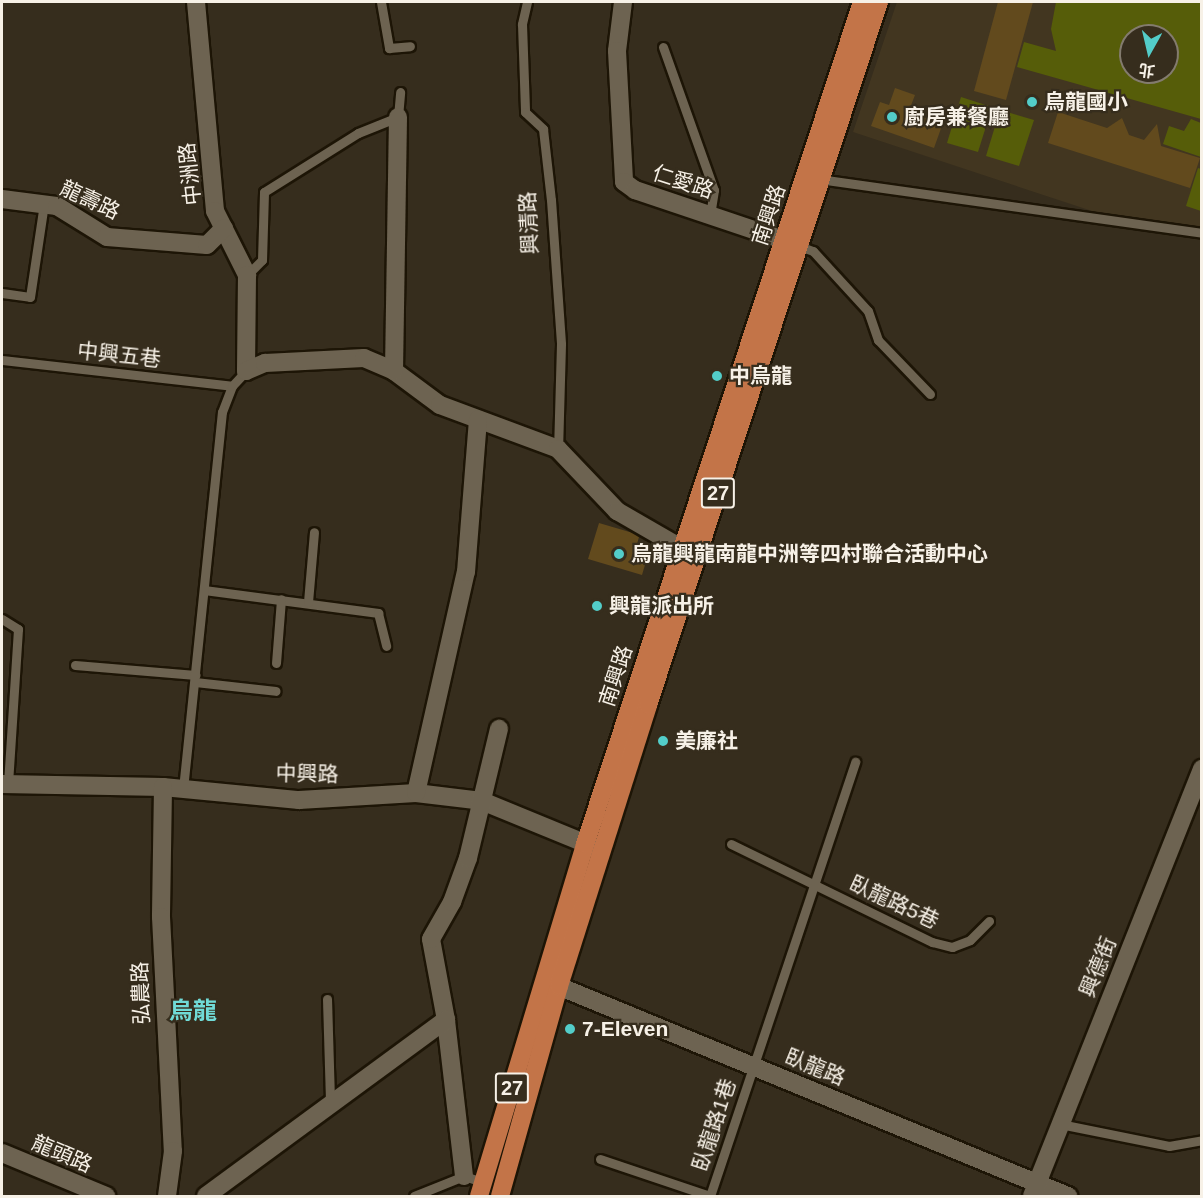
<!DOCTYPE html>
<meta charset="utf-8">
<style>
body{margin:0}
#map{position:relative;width:1203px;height:1198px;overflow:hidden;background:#362d1d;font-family:Helvetica,"Noto Sans TC",sans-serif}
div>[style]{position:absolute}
.built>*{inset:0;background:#423620}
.green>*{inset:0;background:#565d09}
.building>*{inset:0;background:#624a1d}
.roads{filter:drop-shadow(2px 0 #1d1506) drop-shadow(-2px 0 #1d1506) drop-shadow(0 2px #1d1506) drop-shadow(0 -2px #1d1506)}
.lane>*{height:9px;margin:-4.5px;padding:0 4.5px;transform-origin:4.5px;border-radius:4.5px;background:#6d6351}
.street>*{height:18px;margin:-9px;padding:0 9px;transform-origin:9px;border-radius:9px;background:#6d6351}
.primary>*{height:18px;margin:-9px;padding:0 9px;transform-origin:9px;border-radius:9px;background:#c37448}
.dots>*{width:16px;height:16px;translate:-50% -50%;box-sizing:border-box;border:3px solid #362d1d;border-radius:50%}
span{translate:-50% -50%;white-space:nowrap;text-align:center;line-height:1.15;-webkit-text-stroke:4.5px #362d1d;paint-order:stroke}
.shield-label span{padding:2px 4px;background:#362d1d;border:2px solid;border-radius:4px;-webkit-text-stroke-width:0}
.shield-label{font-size:20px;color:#f7f1e7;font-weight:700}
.poi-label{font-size:21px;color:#f7f1e7;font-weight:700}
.left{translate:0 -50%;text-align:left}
.street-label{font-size:21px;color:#f7f1e7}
.quarter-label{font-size:24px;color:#70dbd7;font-weight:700}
.frame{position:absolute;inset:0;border:3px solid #f7f1e7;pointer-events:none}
.north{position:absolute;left:1119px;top:24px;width:60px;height:60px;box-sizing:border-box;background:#362d1d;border:2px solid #837b6e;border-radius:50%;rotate:188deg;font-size:16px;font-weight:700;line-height:24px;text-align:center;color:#f7f1e7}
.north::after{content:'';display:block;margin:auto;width:21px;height:27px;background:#53cdc9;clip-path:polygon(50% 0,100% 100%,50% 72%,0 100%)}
</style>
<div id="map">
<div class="built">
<i style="clip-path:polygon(evenodd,897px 2px,1201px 2px,1201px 228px,1095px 212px,853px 132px,897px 2px,1131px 36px,1167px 36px,1167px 72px,1131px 72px,1131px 36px)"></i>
</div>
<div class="green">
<i style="clip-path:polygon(evenodd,1056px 2px,1201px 2px,1201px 119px,1017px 67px,1024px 42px,1056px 51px,1051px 29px,1056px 2px,1131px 36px,1167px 36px,1167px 72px,1131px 72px,1131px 36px)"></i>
<i style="clip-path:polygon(961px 97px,992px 107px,978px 152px,947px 143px)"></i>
<i style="clip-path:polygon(1000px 110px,1034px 120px,1019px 166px,986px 156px)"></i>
<i style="clip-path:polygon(1191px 119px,1201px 123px,1201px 157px,1163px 144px,1169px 126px,1184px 131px)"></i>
<i style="clip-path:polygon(1198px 168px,1201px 169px,1201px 211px,1186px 206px)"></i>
</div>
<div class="building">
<i style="clip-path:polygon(998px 2px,1033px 2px,1006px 100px,974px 91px)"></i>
<i style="clip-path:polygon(895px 88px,915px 95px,910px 108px,944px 120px,934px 148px,871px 126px,880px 102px,889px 105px)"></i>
<i style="clip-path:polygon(1058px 112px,1107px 128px,1122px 118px,1129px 135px,1144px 140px,1157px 124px,1161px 146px,1200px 158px,1190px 188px,1048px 143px)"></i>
<i style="clip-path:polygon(599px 523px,633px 533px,639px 537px,637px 544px,650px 548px,642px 575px,588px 559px)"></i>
</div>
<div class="roads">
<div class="lane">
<i style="left:381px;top:2px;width:47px;rotate:80.1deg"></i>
<i style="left:389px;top:48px;width:21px;rotate:-5deg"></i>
<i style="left:527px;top:2px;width:23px;rotate:103deg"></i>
<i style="left:522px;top:24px;width:88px;rotate:88deg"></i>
<i style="left:525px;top:112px;width:25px;rotate:43deg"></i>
<i style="left:543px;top:129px;width:71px;rotate:83.6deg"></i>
<i style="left:551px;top:200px;width:144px;rotate:86deg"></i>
<i style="left:561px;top:344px;width:105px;rotate:91.6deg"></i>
<i style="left:663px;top:47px;width:152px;rotate:70.4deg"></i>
<i style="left:714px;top:190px;width:25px;rotate:99deg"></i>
<i style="left:819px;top:179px;width:387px;rotate:8deg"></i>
<i style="left:799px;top:246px;width:15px;rotate:20deg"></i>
<i style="left:813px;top:251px;width:81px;rotate:47.5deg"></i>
<i style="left:868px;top:311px;width:31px;rotate:71deg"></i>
<i style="left:878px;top:340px;width:75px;rotate:46.1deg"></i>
<i style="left:247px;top:275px;width:21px;rotate:-45deg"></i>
<i style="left:262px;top:260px;width:68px;rotate:-88.3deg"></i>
<i style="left:264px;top:192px;width:111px;rotate:-32.1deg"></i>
<i style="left:358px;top:133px;width:43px;rotate:-21.8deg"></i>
<i style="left:398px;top:117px;width:25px;rotate:-85deg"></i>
<i style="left:2px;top:293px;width:28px;rotate:8deg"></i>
<i style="left:30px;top:297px;width:95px;rotate:-81.5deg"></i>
<i style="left:2px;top:360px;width:231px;rotate:6.4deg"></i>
<i style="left:204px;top:590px;width:176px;rotate:7.5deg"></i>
<i style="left:378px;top:613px;width:34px;rotate:76deg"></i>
<i style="left:308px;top:602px;width:70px;rotate:-85.1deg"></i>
<i style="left:2px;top:619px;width:19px;rotate:32deg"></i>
<i style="left:18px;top:629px;width:155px;rotate:93.7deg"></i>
<i style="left:276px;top:663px;width:64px;rotate:-85.5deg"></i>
<i style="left:75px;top:665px;width:121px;rotate:4.7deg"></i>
<i style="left:195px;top:682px;width:81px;rotate:6.3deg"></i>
<i style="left:183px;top:789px;width:379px;rotate:-84.1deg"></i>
<i style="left:222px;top:412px;width:28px;rotate:-69deg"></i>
<i style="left:232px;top:386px;width:21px;rotate:-47deg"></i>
<i style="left:731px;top:844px;width:224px;rotate:26deg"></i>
<i style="left:932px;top:942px;width:21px;rotate:14deg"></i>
<i style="left:952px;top:947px;width:19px;rotate:-21deg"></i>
<i style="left:970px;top:940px;width:27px;rotate:-45deg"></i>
<i style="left:327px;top:999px;width:104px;rotate:88.3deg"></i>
<i style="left:1060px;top:1124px;width:111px;rotate:11.4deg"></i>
<i style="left:1169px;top:1146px;width:34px;rotate:-10deg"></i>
<i style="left:600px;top:1159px;width:116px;rotate:18.6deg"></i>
<i style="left:414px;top:1196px;width:54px;rotate:-21.8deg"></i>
<i style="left:464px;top:1176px;width:23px;rotate:18deg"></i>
<i style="left:710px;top:1196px;width:458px;rotate:-71.5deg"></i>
</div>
<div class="street">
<i style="left:196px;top:2px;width:210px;rotate:84.8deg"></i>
<i style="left:215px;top:211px;width:72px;rotate:63.4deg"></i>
<i style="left:247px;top:275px;width:96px;rotate:90.6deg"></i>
<i style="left:246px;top:371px;width:21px;rotate:-23deg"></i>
<i style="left:265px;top:363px;width:99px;rotate:-2.9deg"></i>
<i style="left:364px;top:358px;width:33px;rotate:23deg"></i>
<i style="left:394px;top:371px;width:57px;rotate:36.5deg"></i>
<i style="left:440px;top:405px;width:126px;rotate:20.4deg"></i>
<i style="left:558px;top:449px;width:86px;rotate:46.4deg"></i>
<i style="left:617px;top:511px;width:90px;rotate:30deg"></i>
<i style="left:623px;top:2px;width:49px;rotate:97deg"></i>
<i style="left:617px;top:51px;width:131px;rotate:86.9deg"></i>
<i style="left:624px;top:182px;width:14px;rotate:36deg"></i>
<i style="left:635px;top:190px;width:172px;rotate:18.6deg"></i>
<i style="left:2px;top:199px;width:55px;rotate:7.3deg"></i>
<i style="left:57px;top:206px;width:59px;rotate:31.8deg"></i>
<i style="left:107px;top:237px;width:100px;rotate:4.6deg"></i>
<i style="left:207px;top:245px;width:24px;rotate:-45deg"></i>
<i style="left:394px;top:371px;width:254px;rotate:-89.1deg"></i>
<i style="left:2px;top:784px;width:161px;rotate:1.1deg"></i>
<i style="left:163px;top:787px;width:137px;rotate:5.5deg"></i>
<i style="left:299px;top:800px;width:117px;rotate:-3.4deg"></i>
<i style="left:416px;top:793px;width:66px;rotate:6.9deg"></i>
<i style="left:482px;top:801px;width:126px;rotate:22.3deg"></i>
<i style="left:163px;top:787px;width:130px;rotate:90.9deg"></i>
<i style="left:161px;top:917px;width:234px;rotate:87.1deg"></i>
<i style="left:173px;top:1151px;width:45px;rotate:97.6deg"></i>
<i style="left:416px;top:793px;width:227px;rotate:-77.3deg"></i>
<i style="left:466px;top:572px;width:153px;rotate:-85.5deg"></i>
<i style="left:546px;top:981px;width:565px;rotate:22.39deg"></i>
<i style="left:2px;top:1153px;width:113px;rotate:22.5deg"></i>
<i style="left:464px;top:1176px;width:157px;rotate:-96.6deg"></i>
<i style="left:446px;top:1020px;width:82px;rotate:-100.5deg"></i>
<i style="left:431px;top:939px;width:43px;rotate:-60.4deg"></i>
<i style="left:452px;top:902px;width:47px;rotate:-70deg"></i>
<i style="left:468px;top:858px;width:133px;rotate:-76.5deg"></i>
<i style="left:206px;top:1196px;width:298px;rotate:-36.3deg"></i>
<i style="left:1032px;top:1196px;width:460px;rotate:-68.3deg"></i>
</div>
<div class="primary">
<i style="left:479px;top:1196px;width:368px;rotate:-73.2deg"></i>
<i style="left:585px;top:844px;width:886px;rotate:-71.79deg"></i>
<i style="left:500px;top:1196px;width:218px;rotate:-74.3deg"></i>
<i style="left:559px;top:986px;width:295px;rotate:-72.4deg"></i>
<i style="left:648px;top:705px;width:740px;rotate:-71.81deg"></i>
</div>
</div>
<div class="dots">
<i style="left:1032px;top:102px;background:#53cdc9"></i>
<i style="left:892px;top:117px;background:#53cdc9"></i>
<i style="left:717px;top:376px;background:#53cdc9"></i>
<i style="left:619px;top:554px;background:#53cdc9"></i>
<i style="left:597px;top:606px;background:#53cdc9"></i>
<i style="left:663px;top:741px;background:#53cdc9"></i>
<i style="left:570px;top:1029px;background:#53cdc9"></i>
</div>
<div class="shield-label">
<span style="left:718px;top:493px">27</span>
<span style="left:512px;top:1088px">27</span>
</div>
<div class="poi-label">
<span class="left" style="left:1044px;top:102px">烏龍國小</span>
<span class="left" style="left:904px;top:117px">廚房兼餐廳</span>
<span class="left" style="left:729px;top:376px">中烏龍</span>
<span class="left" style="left:631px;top:554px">烏龍興龍南龍中洲等四村聯合活動中心</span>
<span class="left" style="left:609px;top:606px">興龍派出所</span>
<span class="left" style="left:675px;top:741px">美廉社</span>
<span class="left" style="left:582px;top:1029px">7-Eleven</span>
</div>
<div class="street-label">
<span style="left:190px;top:174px;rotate:-96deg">中洲路</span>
<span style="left:683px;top:182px;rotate:18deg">仁愛路</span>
<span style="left:90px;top:200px;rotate:25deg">龍壽路</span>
<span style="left:769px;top:215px;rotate:-72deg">南興路</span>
<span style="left:529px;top:223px;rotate:-93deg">興清路</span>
<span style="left:119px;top:355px;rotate:6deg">中興五巷</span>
<span style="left:616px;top:676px;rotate:-72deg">南興路</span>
<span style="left:307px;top:774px;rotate:1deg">中興路</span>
<span style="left:894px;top:902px;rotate:25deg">臥龍路5巷</span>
<span style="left:1098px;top:967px;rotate:-68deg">興德街</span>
<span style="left:141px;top:993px;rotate:-92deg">弘農路</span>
<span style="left:815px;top:1067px;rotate:22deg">臥龍路</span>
<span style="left:714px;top:1125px;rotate:-72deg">臥龍路1巷</span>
<span style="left:62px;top:1154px;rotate:23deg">龍頭路</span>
</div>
<div class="quarter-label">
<span style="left:193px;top:1011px">烏龍</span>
</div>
<div class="frame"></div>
<div class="north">北</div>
</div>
